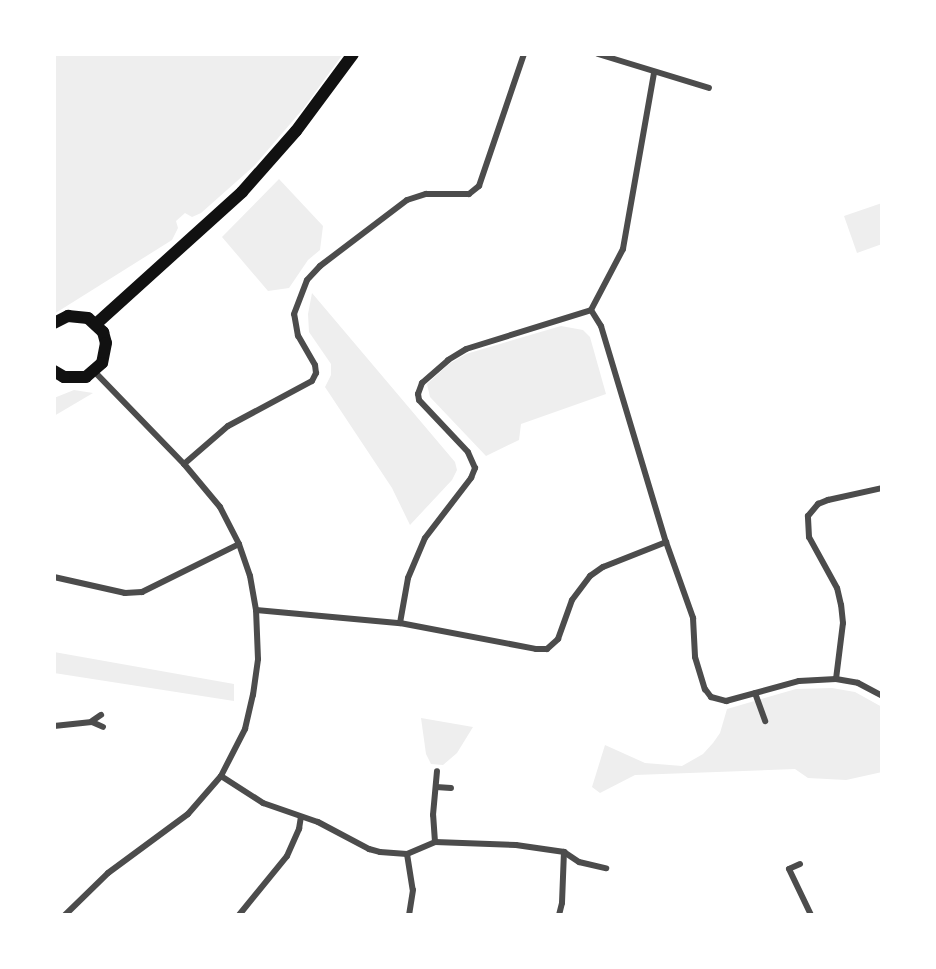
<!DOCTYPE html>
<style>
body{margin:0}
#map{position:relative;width:936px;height:969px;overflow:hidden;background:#fff;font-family:"IBM Plex Serif",serif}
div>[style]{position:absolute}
.green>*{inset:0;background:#eee}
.minor>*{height:6px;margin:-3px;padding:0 3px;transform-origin:3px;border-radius:3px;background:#4c4c4c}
.primary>*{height:12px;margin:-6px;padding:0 6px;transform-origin:6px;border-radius:6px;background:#111}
span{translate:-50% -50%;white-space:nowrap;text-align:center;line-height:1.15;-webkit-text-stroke:6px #fff;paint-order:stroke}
.frame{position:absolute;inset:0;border:56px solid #fff;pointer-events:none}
</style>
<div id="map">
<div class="green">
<i style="clip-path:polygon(54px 54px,343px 54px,303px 109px,254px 166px,201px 213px,192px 217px,185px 213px,176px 221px,178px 228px,172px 240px,54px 314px)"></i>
<i style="clip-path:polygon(279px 179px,323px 226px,320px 250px,308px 260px,289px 288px,268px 291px,222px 237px)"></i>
<i style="clip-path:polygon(882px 203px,882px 244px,857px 253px,844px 216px)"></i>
<i style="clip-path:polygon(312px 293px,455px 462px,457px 470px,452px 480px,410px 525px,392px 488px,325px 387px,331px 375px,331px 364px,309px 332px,308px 314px)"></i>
<i style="clip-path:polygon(561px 326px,583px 330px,590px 337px,606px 394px,521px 424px,519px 440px,486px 456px,430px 397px,427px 384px,449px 364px,466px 354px)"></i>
<i style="clip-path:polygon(74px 390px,93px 393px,54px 416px,54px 398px)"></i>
<i style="clip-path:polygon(54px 652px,234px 684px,234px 701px,54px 673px)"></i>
<i style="clip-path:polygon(832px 688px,855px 692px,882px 707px,882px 772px,846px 780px,808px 778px,795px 769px,635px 775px,600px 793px,592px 787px,605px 745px,645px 763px,682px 766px,703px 754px,713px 743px,720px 733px,727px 709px,796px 689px)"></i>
<i style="clip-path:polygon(421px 718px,473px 727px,457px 753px,443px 765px,431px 764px,426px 754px)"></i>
</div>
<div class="minor">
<i style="left:598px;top:54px;width:116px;rotate:17deg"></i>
<i style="left:654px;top:73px;width:179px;rotate:100deg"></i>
<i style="left:623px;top:249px;width:69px;rotate:117.7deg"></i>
<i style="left:591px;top:310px;width:19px;rotate:58deg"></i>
<i style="left:601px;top:326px;width:226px;rotate:73.3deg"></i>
<i style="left:666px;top:542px;width:81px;rotate:70.4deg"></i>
<i style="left:693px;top:618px;width:39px;rotate:87deg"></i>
<i style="left:695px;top:657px;width:34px;rotate:73deg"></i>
<i style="left:705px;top:689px;width:10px;rotate:53deg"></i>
<i style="left:711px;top:697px;width:16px;rotate:15deg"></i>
<i style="left:726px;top:701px;width:76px;rotate:-15.3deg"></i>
<i style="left:799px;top:681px;width:37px;rotate:-3deg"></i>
<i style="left:836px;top:679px;width:22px;rotate:10deg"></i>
<i style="left:858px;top:683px;width:27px;rotate:28deg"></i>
<i style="left:184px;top:464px;width:58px;rotate:-40.8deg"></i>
<i style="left:228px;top:426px;width:95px;rotate:-28.2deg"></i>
<i style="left:312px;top:381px;width:9px;rotate:-63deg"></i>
<i style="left:316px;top:373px;width:8px;rotate:-97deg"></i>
<i style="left:315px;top:365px;width:34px;rotate:-120deg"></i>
<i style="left:298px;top:336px;width:22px;rotate:-100deg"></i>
<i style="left:294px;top:314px;width:36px;rotate:-69deg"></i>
<i style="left:307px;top:280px;width:19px;rotate:-47deg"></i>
<i style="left:320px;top:266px;width:109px;rotate:-37.2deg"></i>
<i style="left:407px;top:200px;width:20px;rotate:-18deg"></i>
<i style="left:426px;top:194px;width:43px"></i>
<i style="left:469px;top:194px;width:13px;rotate:-39deg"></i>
<i style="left:479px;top:186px;width:139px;rotate:-71.2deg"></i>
<i style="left:54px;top:577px;width:73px;rotate:12.7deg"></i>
<i style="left:125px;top:593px;width:17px;rotate:-3deg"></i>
<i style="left:142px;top:592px;width:108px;rotate:-26.3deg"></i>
<i style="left:256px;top:610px;width:145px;rotate:5.2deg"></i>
<i style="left:400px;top:623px;width:138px;rotate:10.8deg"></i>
<i style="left:536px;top:649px;width:11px"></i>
<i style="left:547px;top:649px;width:15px;rotate:-42deg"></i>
<i style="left:558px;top:639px;width:41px;rotate:-70.3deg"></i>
<i style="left:572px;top:600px;width:30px;rotate:-53deg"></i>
<i style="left:590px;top:576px;width:16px;rotate:-35deg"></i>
<i style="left:603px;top:567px;width:68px;rotate:-21.6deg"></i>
<i style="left:400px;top:623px;width:46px;rotate:-79.9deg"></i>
<i style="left:408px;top:578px;width:43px;rotate:-67deg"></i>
<i style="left:425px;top:538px;width:76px;rotate:-52.5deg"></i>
<i style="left:471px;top:478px;width:11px;rotate:-68deg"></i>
<i style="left:475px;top:468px;width:17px;rotate:-114deg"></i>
<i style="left:468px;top:452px;width:71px;rotate:-133.3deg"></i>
<i style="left:419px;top:400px;width:6px;rotate:-99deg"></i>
<i style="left:418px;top:394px;width:12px;rotate:-70deg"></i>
<i style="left:422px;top:383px;width:35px;rotate:-41deg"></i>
<i style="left:448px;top:360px;width:21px;rotate:-31deg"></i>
<i style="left:466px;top:349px;width:131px;rotate:-17.3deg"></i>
<i style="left:836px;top:679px;width:56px;rotate:-82.9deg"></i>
<i style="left:843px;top:623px;width:18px;rotate:-96deg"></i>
<i style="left:841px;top:605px;width:17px;rotate:-103deg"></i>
<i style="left:837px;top:588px;width:58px;rotate:-118.8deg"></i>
<i style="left:809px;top:537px;width:21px;rotate:-93deg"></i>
<i style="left:808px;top:516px;width:16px;rotate:-50deg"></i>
<i style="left:818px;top:504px;width:11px;rotate:-22deg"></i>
<i style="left:828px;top:500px;width:55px;rotate:-12.5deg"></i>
<i style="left:755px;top:693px;width:30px;rotate:70deg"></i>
<i style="left:92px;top:721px;width:11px;rotate:-34deg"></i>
<i style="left:54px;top:726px;width:38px;rotate:-6deg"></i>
<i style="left:92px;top:722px;width:12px;rotate:24deg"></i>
<i style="left:221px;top:776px;width:50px;rotate:32.7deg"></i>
<i style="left:263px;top:803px;width:58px;rotate:19.1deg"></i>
<i style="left:318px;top:822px;width:58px;rotate:27.9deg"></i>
<i style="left:369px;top:849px;width:11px;rotate:15deg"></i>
<i style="left:380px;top:852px;width:27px;rotate:4deg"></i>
<i style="left:407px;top:854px;width:30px;rotate:-23deg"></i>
<i style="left:435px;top:842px;width:81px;rotate:2.1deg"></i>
<i style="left:516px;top:845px;width:49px;rotate:8.3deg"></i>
<i style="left:564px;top:852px;width:18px;rotate:34deg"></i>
<i style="left:579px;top:862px;width:28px;rotate:13deg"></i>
<i style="left:436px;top:787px;width:15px;rotate:4deg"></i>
<i style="left:435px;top:842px;width:27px;rotate:-94deg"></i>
<i style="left:433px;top:815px;width:44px;rotate:-84.8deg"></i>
<i style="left:407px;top:854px;width:36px;rotate:81deg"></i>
<i style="left:413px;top:890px;width:25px;rotate:99deg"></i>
<i style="left:800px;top:864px;width:12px;rotate:156deg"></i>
<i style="left:789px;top:869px;width:51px;rotate:64.4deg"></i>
<i style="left:65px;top:915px;width:60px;rotate:-44.3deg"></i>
<i style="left:108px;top:873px;width:99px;rotate:-36.4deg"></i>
<i style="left:188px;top:814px;width:50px;rotate:-49deg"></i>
<i style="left:221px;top:776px;width:53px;rotate:-62.9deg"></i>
<i style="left:245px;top:729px;width:35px;rotate:-77deg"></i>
<i style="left:253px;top:695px;width:36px;rotate:-82deg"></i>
<i style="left:258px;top:659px;width:49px;rotate:-92.3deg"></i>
<i style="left:256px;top:610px;width:35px;rotate:-100deg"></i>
<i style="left:250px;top:576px;width:34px;rotate:-109deg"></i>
<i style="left:239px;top:544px;width:42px;rotate:-117.2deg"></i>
<i style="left:220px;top:507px;width:56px;rotate:-129.9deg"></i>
<i style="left:184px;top:464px;width:128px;rotate:-134.1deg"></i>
<i style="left:239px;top:915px;width:76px;rotate:-50.9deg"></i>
<i style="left:287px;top:856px;width:30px;rotate:-66deg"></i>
<i style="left:299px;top:829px;width:12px;rotate:-81deg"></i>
<i style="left:559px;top:915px;width:12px;rotate:-76deg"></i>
<i style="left:562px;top:903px;width:51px;rotate:-87.8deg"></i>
</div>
<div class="primary">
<i style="left:54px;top:323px;width:16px;rotate:-27deg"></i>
<i style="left:68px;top:316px;width:20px;rotate:6deg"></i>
<i style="left:88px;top:318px;width:21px;rotate:43deg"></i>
<i style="left:103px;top:332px;width:11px;rotate:75deg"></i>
<i style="left:106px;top:343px;width:20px;rotate:101deg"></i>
<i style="left:102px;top:363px;width:21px;rotate:139deg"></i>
<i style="left:86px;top:377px;width:22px;rotate:180deg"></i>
<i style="left:64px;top:377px;width:12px;rotate:-149deg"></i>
<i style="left:96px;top:324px;width:197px;rotate:-42.1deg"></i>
<i style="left:242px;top:192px;width:81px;rotate:-48.5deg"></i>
<i style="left:296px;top:131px;width:96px;rotate:-53.5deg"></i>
</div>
<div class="frame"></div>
</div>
